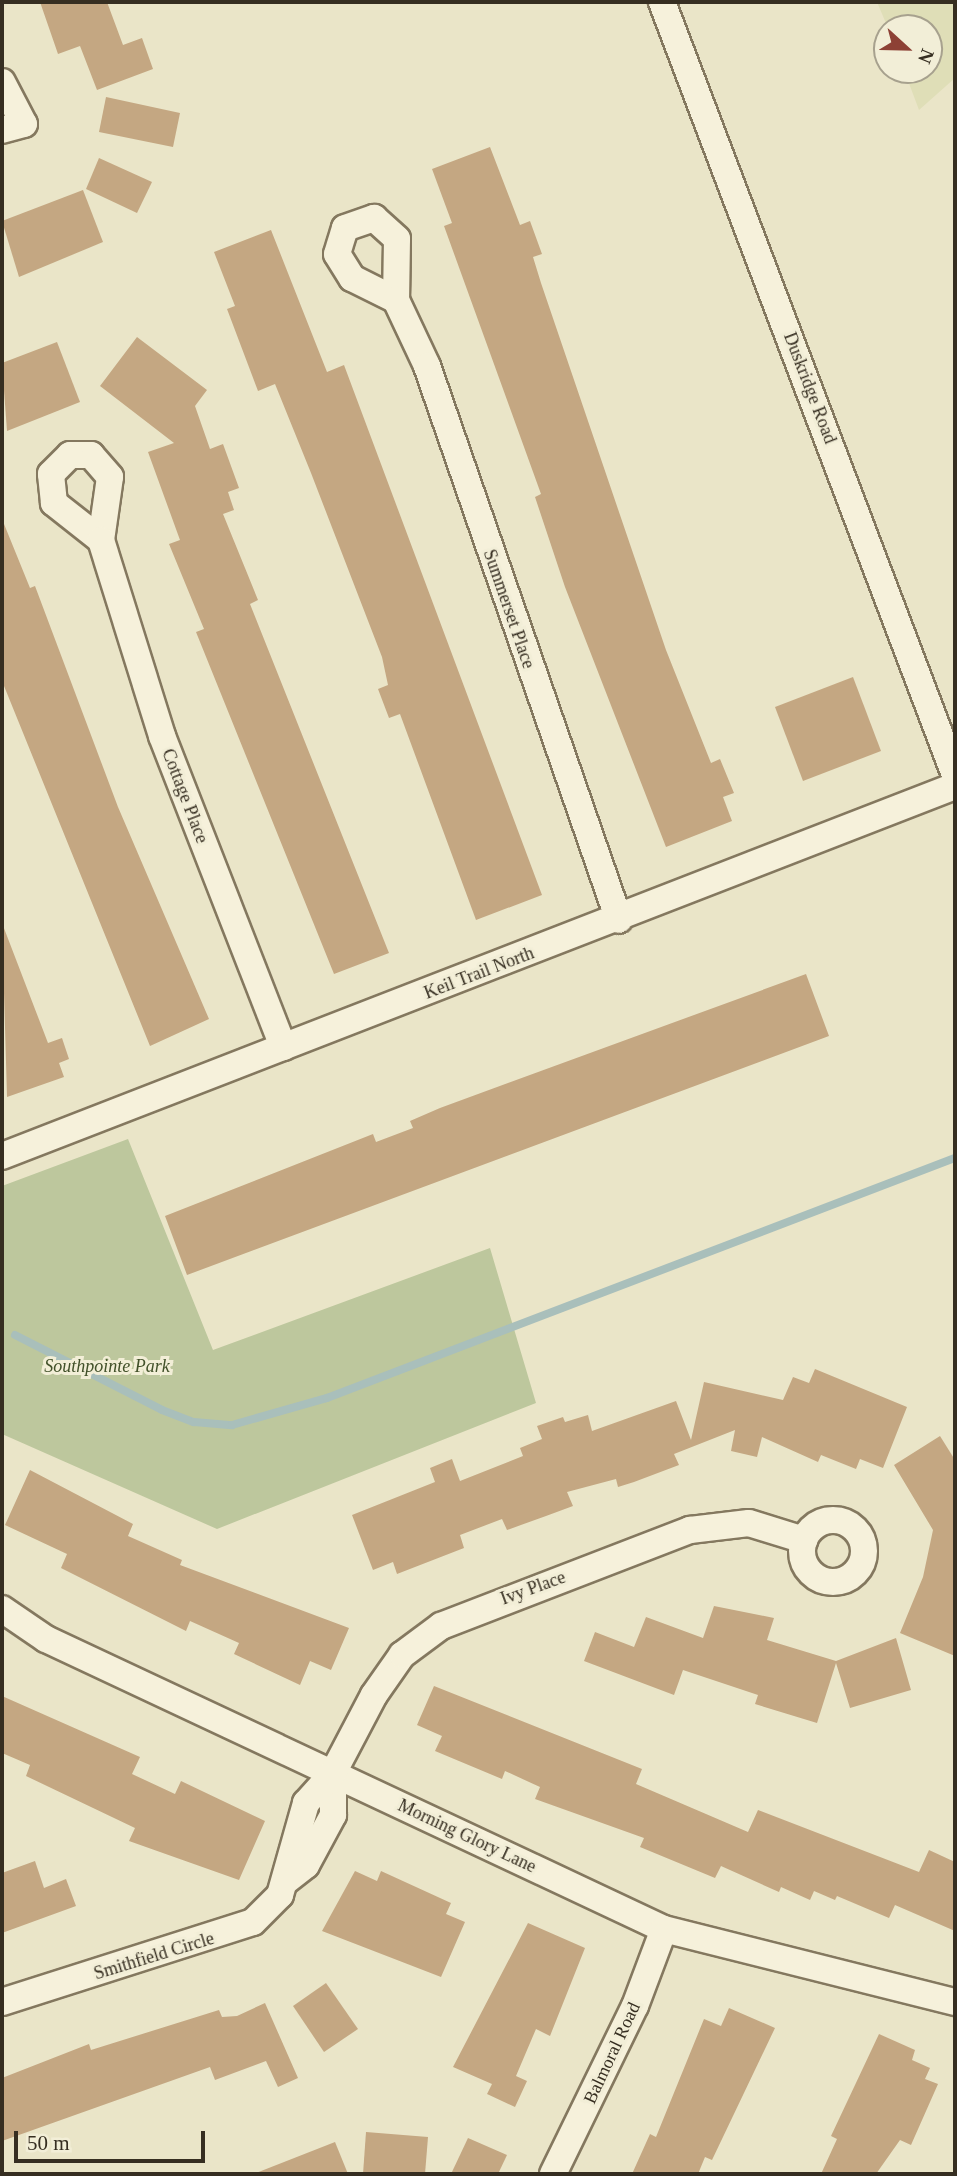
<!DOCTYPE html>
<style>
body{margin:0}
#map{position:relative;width:957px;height:2176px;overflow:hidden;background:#eae5c8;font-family:Georgia,serif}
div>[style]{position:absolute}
.farmland>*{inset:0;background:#dfdeb7}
.green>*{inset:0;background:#bdc79d}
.stream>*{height:8px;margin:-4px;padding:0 4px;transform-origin:4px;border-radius:4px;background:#a9bfbb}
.building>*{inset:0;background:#c4a782}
.roads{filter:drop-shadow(2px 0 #84785f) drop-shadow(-2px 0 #84785f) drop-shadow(0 2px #84785f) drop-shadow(0 -2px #84785f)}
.minor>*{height:26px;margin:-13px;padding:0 13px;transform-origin:13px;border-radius:13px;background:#f6f1db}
.minor>.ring{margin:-13px;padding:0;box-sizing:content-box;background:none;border:26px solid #f6f1db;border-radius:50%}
span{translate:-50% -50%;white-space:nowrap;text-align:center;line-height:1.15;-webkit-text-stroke:6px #f2eed7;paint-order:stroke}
.street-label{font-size:18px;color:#362e21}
.park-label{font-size:18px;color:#42512a;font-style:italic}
.frame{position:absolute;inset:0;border:4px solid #362e21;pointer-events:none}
.north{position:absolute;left:873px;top:14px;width:70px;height:70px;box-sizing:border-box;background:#f2eed7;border:2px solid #a7a18e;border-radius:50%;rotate:112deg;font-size:19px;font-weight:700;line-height:28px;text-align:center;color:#362e21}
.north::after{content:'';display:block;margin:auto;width:24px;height:32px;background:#8d4135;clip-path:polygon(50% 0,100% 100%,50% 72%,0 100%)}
.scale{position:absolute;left:14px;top:2131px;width:191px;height:32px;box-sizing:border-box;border:4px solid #362e21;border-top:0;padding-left:9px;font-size:21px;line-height:24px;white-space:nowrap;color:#362e21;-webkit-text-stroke:5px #f2eed7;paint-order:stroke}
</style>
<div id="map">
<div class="farmland">
<i style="clip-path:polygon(877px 2px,955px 2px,955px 78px,919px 110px,904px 70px,929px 70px,929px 28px,888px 28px)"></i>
</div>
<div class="green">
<i style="clip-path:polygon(128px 1139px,213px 1350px,490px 1248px,536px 1403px,217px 1529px,2px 1434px,2px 1186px)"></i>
</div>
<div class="stream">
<i style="left:15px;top:1335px;width:165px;rotate:27deg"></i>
<i style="left:162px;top:1410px;width:34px;rotate:21deg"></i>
<i style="left:194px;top:1422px;width:38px;rotate:5deg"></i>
<i style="left:232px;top:1425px;width:99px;rotate:-15.9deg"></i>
<i style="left:327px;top:1398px;width:672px;rotate:-20.92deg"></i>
</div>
<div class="building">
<i style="clip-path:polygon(40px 2px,107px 2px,123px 45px,142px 38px,153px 69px,97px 90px,80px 46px,58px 54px)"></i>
<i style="clip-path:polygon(106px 97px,180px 113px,173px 147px,99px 132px)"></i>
<i style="clip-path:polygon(490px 147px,520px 225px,530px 221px,542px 254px,533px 257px,541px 283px,666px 650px,711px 763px,720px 759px,734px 793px,723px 797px,732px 821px,666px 847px,565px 587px,535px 497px,541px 494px,444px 226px,452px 223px,432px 169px)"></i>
<i style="clip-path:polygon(99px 158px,152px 182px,137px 213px,86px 189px)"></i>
<i style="clip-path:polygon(83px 190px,103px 242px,19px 277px,2px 221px)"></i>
<i style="clip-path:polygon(271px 230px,327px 372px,344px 365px,542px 895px,476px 920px,400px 714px,389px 718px,378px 689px,388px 685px,382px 657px,311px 473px,275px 384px,258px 391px,227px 309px,235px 306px,214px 252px)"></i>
<i style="clip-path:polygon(137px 337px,207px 390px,195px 406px,210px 449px,223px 444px,239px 488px,228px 492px,234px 510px,223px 514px,258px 600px,250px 604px,389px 953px,334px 974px,196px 632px,204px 629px,169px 544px,180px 540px,148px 452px,174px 443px,100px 386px)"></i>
<i style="clip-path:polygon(57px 342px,80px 402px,7px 431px,2px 363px)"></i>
<i style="clip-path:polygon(2px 519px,30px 588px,35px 586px,118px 807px,209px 1019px,150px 1046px,2px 681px)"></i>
<i style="clip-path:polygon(853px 677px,881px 751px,803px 781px,775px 707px)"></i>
<i style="clip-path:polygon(2px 923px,48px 1043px,62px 1038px,69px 1059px,59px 1063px,64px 1077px,7px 1097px)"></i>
<i style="clip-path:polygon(806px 974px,829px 1036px,187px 1275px,165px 1216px,373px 1134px,376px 1142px,413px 1128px,410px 1121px,440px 1108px)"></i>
<i style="clip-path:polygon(815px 1369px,907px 1407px,883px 1468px,860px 1459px,856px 1469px,821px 1455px,818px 1462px,762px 1437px,757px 1457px,731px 1451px,735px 1430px,674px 1454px,679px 1465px,634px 1482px,618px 1487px,616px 1479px,567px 1492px,573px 1506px,546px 1516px,507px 1530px,502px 1519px,460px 1535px,464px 1548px,397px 1574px,393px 1562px,373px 1570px,352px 1515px,435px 1482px,430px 1468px,452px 1459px,460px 1481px,523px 1456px,520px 1448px,542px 1439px,537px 1426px,563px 1417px,565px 1422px,588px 1415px,592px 1431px,676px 1401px,691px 1440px,704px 1382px,783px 1400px,793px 1377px,809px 1383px)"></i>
<i style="clip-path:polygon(940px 1436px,955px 1460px,955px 1656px,900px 1633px,923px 1577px,933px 1530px,894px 1465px)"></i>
<i style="clip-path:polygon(30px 1470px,133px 1524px,128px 1536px,182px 1560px,180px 1565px,349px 1628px,331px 1670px,310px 1661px,300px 1685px,234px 1654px,239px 1643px,190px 1621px,186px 1631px,61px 1568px,67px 1554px,5px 1525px)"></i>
<i style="clip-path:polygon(714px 1606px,774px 1618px,767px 1640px,836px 1661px,896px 1638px,911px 1690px,850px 1708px,836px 1663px,817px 1723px,755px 1704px,758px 1695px,683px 1670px,674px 1695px,584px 1661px,595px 1632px,634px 1647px,646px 1617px,703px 1638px)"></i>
<i style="clip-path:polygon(434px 1686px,642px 1769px,636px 1784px,748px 1832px,758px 1810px,919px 1872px,929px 1850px,955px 1862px,955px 1931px,895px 1905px,889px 1918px,837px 1896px,835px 1900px,814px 1891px,810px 1900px,781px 1887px,779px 1892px,721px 1866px,715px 1878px,640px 1847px,644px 1838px,535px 1799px,540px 1787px,505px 1771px,502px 1779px,435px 1751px,442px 1736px,417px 1725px)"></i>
<i style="clip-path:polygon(2px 1696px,140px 1757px,132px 1774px,175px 1794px,181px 1781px,265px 1821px,239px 1880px,129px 1841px,135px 1828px,26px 1776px,30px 1765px,2px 1753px)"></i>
<i style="clip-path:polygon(35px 1861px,44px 1888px,66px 1879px,76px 1906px,2px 1933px,2px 1873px)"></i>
<i style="clip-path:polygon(355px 1871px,377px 1881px,381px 1871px,451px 1903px,446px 1914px,465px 1922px,441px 1977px,322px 1931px)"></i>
<i style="clip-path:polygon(528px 1923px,585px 1948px,550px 2036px,536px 2029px,516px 2076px,527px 2081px,515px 2107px,487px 2094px,492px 2084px,453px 2067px)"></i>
<i style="clip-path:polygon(326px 1983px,358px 2029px,324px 2052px,293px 2006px)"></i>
<i style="clip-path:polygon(265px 2003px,298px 2078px,278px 2087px,266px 2061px,215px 2080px,210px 2067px,2px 2141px,2px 2078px,89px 2044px,91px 2050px,219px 2010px,222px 2017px,237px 2016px)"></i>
<i style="clip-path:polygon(729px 2008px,775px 2028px,712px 2160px,705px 2157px,698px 2174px,632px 2174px,650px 2134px,656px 2137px,704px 2019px,721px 2026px)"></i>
<i style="clip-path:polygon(879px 2034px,915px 2050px,912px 2060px,930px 2068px,925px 2079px,938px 2084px,911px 2145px,900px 2140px,876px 2174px,821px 2174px,837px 2139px,831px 2136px)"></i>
<i style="clip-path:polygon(366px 2132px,428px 2137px,425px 2174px,363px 2174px)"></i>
<i style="clip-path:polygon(468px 2138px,507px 2155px,498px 2174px,451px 2174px)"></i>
<i style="clip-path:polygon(335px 2142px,348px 2174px,256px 2174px,256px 2173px)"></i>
</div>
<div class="roads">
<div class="minor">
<i style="left:662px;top:2px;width:827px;rotate:69.24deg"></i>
<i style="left:2px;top:82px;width:47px;rotate:62.4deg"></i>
<i style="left:24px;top:124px;width:23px;rotate:165deg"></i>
<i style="left:374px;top:218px;width:31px;rotate:42deg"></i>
<i style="left:397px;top:239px;width:61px;rotate:90.9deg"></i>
<i style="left:396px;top:300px;width:49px;rotate:-153.4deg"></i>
<i style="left:352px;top:278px;width:28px;rotate:-122deg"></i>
<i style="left:337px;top:254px;width:27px;rotate:-73deg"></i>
<i style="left:345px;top:228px;width:31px;rotate:-19deg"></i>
<i style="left:396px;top:300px;width:73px;rotate:64.8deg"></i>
<i style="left:427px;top:366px;width:586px;rotate:70.89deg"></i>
<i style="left:70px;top:455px;width:21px"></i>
<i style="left:91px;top:455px;width:29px;rotate:49deg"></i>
<i style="left:110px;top:477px;width:64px;rotate:98.1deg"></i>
<i style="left:101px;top:540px;width:60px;rotate:-141.8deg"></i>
<i style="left:54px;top:503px;width:29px;rotate:-96deg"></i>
<i style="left:51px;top:474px;width:27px;rotate:-45deg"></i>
<i style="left:101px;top:540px;width:205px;rotate:72.7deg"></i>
<i style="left:162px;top:736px;width:334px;rotate:68.7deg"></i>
<i style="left:2px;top:1156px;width:1022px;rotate:-21.22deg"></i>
<i class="ring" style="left:802px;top:1520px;width:36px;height:36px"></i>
<i style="left:2px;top:1609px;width:53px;rotate:34.3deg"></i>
<i style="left:46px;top:1639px;width:683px;rotate:25.14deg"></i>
<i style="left:664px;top:1929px;width:300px;rotate:14.1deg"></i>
<i style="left:287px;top:1880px;width:24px;rotate:-38deg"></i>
<i style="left:306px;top:1865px;width:57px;rotate:-61.6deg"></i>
<i style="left:333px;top:1815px;width:42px;rotate:-90deg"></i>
<i style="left:2px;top:2002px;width:263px;rotate:-17.7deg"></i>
<i style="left:253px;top:1922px;width:38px;rotate:-45deg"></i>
<i style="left:280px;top:1895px;width:96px;rotate:-74.2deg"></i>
<i style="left:306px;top:1803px;width:40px;rotate:-48deg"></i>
<i style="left:333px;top:1773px;width:88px;rotate:-62.3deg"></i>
<i style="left:374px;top:1695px;width:49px;rotate:-55deg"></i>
<i style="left:402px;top:1655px;width:49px;rotate:-36.6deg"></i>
<i style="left:441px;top:1626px;width:267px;rotate:-21.1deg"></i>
<i style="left:690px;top:1530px;width:59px;rotate:-6.8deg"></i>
<i style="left:749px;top:1523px;width:58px;rotate:17.2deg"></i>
<i style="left:553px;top:2174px;width:187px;rotate:-64deg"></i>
<i style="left:635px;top:2006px;width:82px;rotate:-69.4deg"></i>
</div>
</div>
<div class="street-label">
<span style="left:810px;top:388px;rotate:69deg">Duskridge Road</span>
<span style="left:509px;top:609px;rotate:71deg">Summerset Place</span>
<span style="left:185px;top:796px;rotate:69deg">Cottage Place</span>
<span style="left:479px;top:973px;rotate:-21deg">Keil Trail North</span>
<span style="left:533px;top:1588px;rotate:-20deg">Ivy Place</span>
<span style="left:467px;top:1836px;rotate:25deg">Morning Glory Lane</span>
<span style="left:154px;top:1956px;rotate:-17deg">Smithfield Circle</span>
<span style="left:612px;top:2053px;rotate:-65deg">Balmoral Road</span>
</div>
<div class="park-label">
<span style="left:107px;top:1366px">Southpointe Park</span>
</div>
<div class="frame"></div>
<div class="north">N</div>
<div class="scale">50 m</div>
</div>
